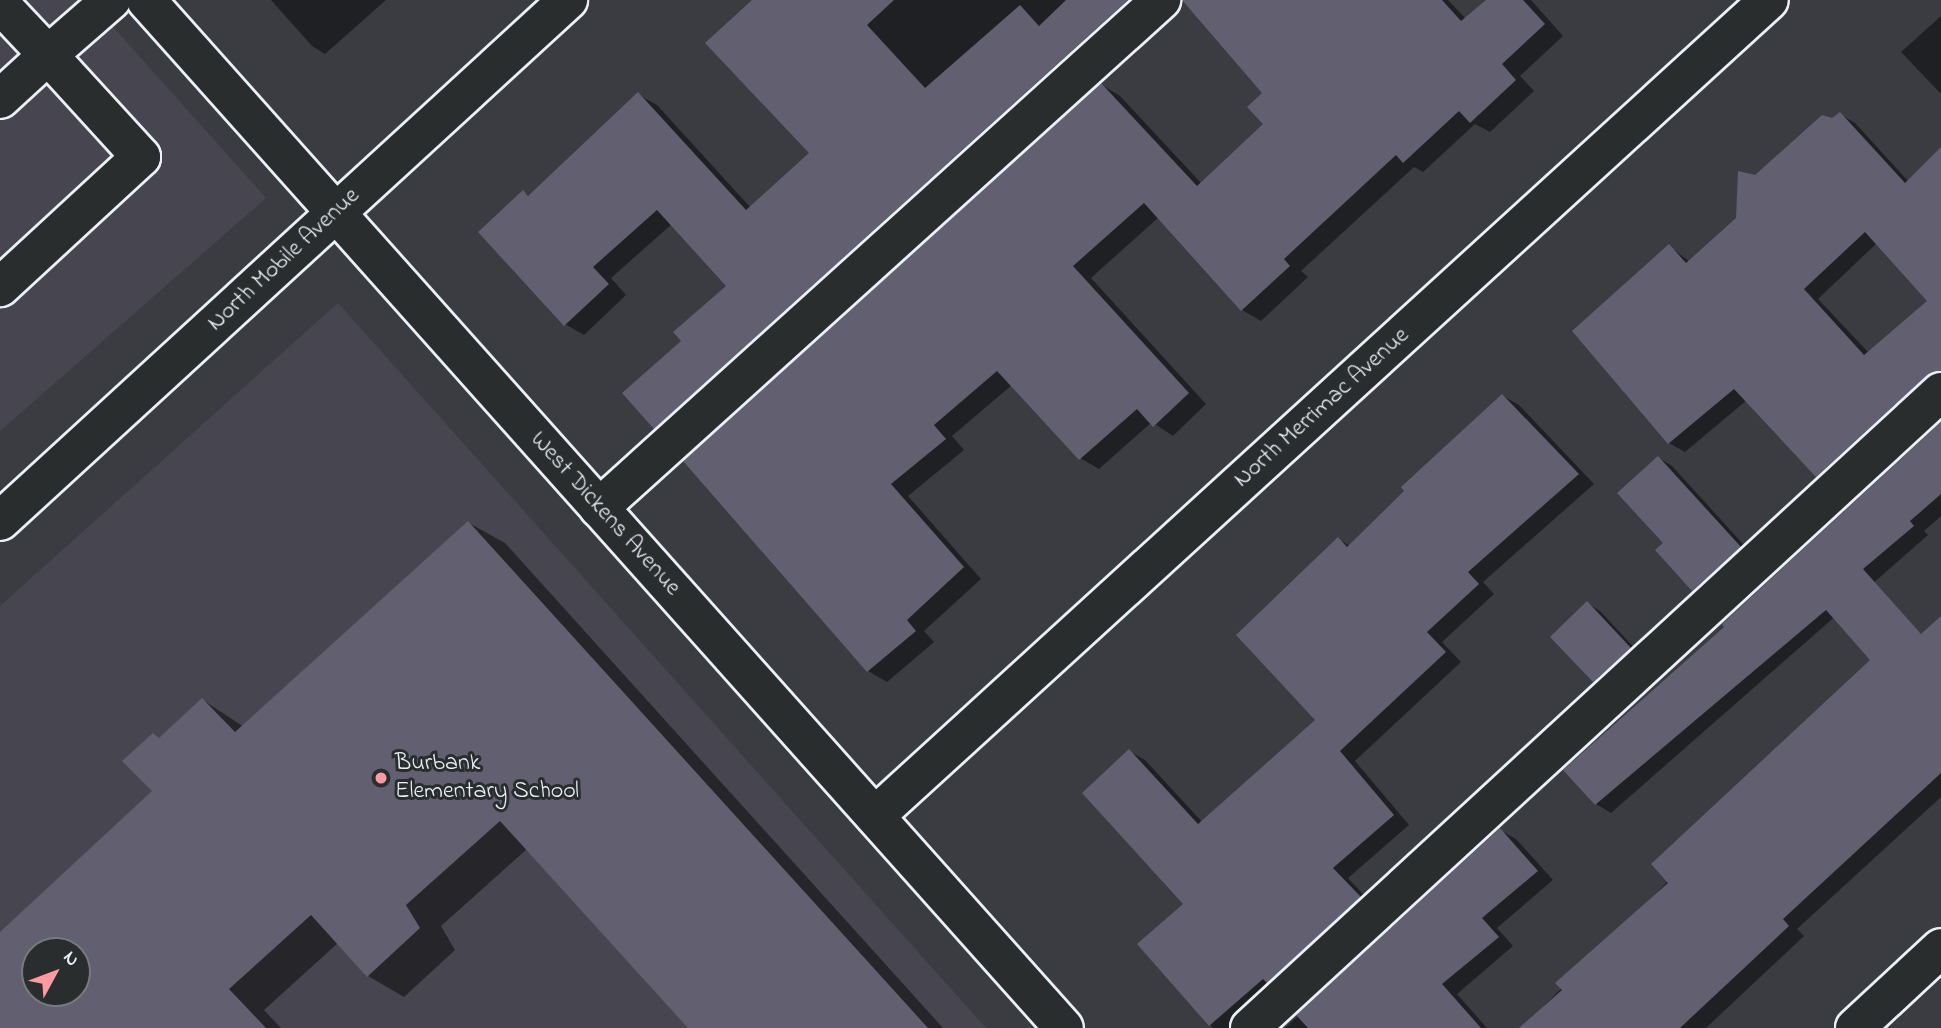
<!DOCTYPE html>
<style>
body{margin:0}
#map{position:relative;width:1941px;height:1028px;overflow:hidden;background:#3b3c42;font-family:"Indie Flower",sans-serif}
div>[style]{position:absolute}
.built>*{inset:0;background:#474650}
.shadow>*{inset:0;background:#0007}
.building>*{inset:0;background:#625f71}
.roads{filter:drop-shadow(2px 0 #e8f1f8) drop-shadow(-2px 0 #e8f1f8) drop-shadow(0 2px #e8f1f8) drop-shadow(0 -2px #e8f1f8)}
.minor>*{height:38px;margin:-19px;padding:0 19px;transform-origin:19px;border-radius:19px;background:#2a2d2e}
.dots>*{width:19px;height:19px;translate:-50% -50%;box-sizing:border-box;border:4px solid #2a2d2e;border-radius:50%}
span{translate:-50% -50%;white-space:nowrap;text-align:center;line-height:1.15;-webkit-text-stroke:6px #2a2d2e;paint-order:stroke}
.street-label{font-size:24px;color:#e8f1f8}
.poi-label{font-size:24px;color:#e8f1f8}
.left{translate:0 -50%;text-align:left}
.north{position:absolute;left:21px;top:937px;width:70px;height:70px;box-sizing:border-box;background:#2a2d2e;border:2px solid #767b7f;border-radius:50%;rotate:49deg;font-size:19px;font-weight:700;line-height:28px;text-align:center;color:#e8f1f8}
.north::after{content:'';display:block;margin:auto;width:24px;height:32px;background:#ff9aa2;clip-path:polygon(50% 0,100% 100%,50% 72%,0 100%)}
</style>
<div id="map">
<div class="built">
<i style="clip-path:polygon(0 0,89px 0,266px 198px,0 431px)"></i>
<i style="clip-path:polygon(evenodd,338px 303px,986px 1028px,0 1028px,0 606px,338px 303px,35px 951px,77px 951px,77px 993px,35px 993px,35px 951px)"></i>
</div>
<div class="shadow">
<i style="clip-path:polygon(271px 0,386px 0,325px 54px,312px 46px)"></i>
<i style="clip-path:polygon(766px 0,1161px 0,674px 438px,655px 427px,683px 341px,729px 287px,672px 224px,611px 278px,626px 295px,584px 335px,565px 324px,523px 192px,530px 196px,639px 95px,657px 105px,751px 208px,812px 154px)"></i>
<i style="clip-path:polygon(1183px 0,1448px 0,1466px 19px,1488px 0,1531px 0,1563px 36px,1520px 76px,1534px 91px,1490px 132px,1475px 124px,1423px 172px,1414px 167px,1301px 271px,1308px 277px,1261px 321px,1242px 310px,1159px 217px,1091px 278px,1206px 404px,1173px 436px,1152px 422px,1099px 469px,1080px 458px,1012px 385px,952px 436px,964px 450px,908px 496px,981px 579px,924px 631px,934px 642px,887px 682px,868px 671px,686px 461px,1102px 85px,1120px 96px,1202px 184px,1266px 124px,1265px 93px)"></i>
<i style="clip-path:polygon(1941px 16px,1941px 94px,1901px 52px)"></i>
<i style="clip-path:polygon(evenodd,1840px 114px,1855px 123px,1909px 182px,1941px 149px,1941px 385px,1833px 485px,1817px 476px,1747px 400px,1685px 452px,1669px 443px,1669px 246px,1690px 262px,1738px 219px,1755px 177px,1840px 114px,1877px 243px,1929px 302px,1869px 353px,1818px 299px,1877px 243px)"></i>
<i style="clip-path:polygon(1503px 396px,1519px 405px,1594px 484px,1483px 582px,1494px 594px,1442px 642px,1461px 662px,1355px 761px,1409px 825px,1348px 878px,1375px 907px,1249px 1028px,1213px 1028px,1139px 944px,1186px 904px,1129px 751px,1145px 760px,1203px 823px,1318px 720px,1338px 539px,1350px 546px)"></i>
<i style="clip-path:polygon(1941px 424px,1941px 516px,1924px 531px,1928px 535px,1611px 813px,1596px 804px,1727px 627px)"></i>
<i style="clip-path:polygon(1659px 458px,1672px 466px,1753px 555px,1706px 597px,1693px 590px,1657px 550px,1665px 543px)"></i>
<i style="clip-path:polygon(evenodd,469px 523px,505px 543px,943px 1028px,691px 1028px,527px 849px,441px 926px,455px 950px,404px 997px,368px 976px,338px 943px,264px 1010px,281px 1028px,0 1028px,0 934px,155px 791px,161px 739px,203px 700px,244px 727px,469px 523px,35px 951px,77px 951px,77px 993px,35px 993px,35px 951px)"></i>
<i style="clip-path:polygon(1587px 603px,1600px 611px,1642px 656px,1607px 688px,1552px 637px)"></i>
<i style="clip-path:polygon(1941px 619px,1941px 797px,1797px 929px,1804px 936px,1706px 1028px,1522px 1028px,1917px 631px,1923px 635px)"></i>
<i style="clip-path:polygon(1500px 830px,1516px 839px,1553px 880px,1497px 928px,1513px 946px,1457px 994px,1487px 1028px,1285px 1028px)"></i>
</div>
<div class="building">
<i style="clip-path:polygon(752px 0,894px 0,867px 25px,925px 88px,1020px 5px,1039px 26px,1066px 0,1128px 0,654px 429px,622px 393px,681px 341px,673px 332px,726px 286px,657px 210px,593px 267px,609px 284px,564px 326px,478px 232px,523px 190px,528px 196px,638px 92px,746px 210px,809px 153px,705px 43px)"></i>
<i style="clip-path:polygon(1182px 0,1442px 0,1461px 21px,1486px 0,1523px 0,1545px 24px,1502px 64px,1516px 80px,1470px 123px,1459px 111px,1403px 163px,1396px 155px,1284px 259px,1290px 266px,1241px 311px,1144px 203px,1073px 266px,1189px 393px,1153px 427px,1137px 409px,1079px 460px,997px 371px,934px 425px,946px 439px,891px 484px,964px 567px,907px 620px,916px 631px,867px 672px,683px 461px,1101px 83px,1197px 186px,1263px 124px,1247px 107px,1262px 93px)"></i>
<i style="clip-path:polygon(evenodd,1840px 112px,1905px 183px,1941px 147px,1941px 371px,1926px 376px,1816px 477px,1734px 389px,1668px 444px,1572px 331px,1669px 244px,1686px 263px,1736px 218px,1738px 171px,1755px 175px,1822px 115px,1832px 118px,1840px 112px,1865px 232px,1927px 301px,1864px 355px,1804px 289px,1865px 232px)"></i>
<i style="clip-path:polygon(1502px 394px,1579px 474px,1468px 572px,1479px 584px,1427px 632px,1446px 652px,1340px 751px,1394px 815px,1333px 868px,1361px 897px,1267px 983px,1263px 979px,1209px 1026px,1137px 944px,1183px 904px,1082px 793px,1129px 749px,1198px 824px,1315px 720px,1236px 635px,1338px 537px,1347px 547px,1404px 491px,1401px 487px)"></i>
<i style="clip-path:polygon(1941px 422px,1941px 494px,1910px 521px,1914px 526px,1863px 569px,1921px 634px,1941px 616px,1941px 773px,1783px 919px,1789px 926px,1680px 1028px,1519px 1028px,1562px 990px,1555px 983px,1668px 883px,1651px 864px,1870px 660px,1826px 610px,1595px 805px,1563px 770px,1724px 627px,1722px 624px)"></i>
<i style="clip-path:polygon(1658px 456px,1741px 547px,1692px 591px,1655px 550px,1663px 543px,1617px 493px)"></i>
<i style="clip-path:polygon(evenodd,468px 521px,928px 1028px,688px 1028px,500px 821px,406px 905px,420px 928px,367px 977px,311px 915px,229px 989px,266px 1028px,0 1028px,0 932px,152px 791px,122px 761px,153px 733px,159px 738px,202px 698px,235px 732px,468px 521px,35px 951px,77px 951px,77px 993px,35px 993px,35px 951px)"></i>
<i style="clip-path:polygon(1587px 601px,1631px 648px,1593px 682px,1550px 637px)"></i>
<i style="clip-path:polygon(1500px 828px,1538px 871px,1482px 918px,1499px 937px,1442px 984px,1481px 1028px,1308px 1028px,1296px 1015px)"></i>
</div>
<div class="roads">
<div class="minor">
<i style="left:146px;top:0;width:1378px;rotate:48.24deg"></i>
<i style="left:0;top:4px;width:70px;rotate:46.7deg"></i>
<i style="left:48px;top:55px;width:84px;rotate:-41.1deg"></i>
<i style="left:0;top:99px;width:65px;rotate:-42.5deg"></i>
<i style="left:48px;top:55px;width:138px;rotate:47.6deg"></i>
<i style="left:141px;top:157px;width:192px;rotate:137.3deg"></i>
<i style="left:599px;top:508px;width:758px;rotate:-42.11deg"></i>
<i style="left:0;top:521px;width:771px;rotate:-42.53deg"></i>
<i style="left:875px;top:816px;width:1210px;rotate:-42.39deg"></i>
<i style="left:1250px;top:1028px;width:939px;rotate:-42.63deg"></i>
<i style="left:1855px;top:1028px;width:117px;rotate:-42.9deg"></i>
</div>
</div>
<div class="dots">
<i style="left:381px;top:778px;background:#ff9aa2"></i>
</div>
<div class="street-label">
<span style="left:284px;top:260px;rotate:-43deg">North Mobile Avenue</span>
<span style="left:1322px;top:408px;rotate:-42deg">North Merrimac Avenue</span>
<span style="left:605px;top:514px;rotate:48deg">West Dickens Avenue</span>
</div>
<div class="poi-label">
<span class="left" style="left:395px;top:778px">Burbank<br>Elementary School</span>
</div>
<div class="north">N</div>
</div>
